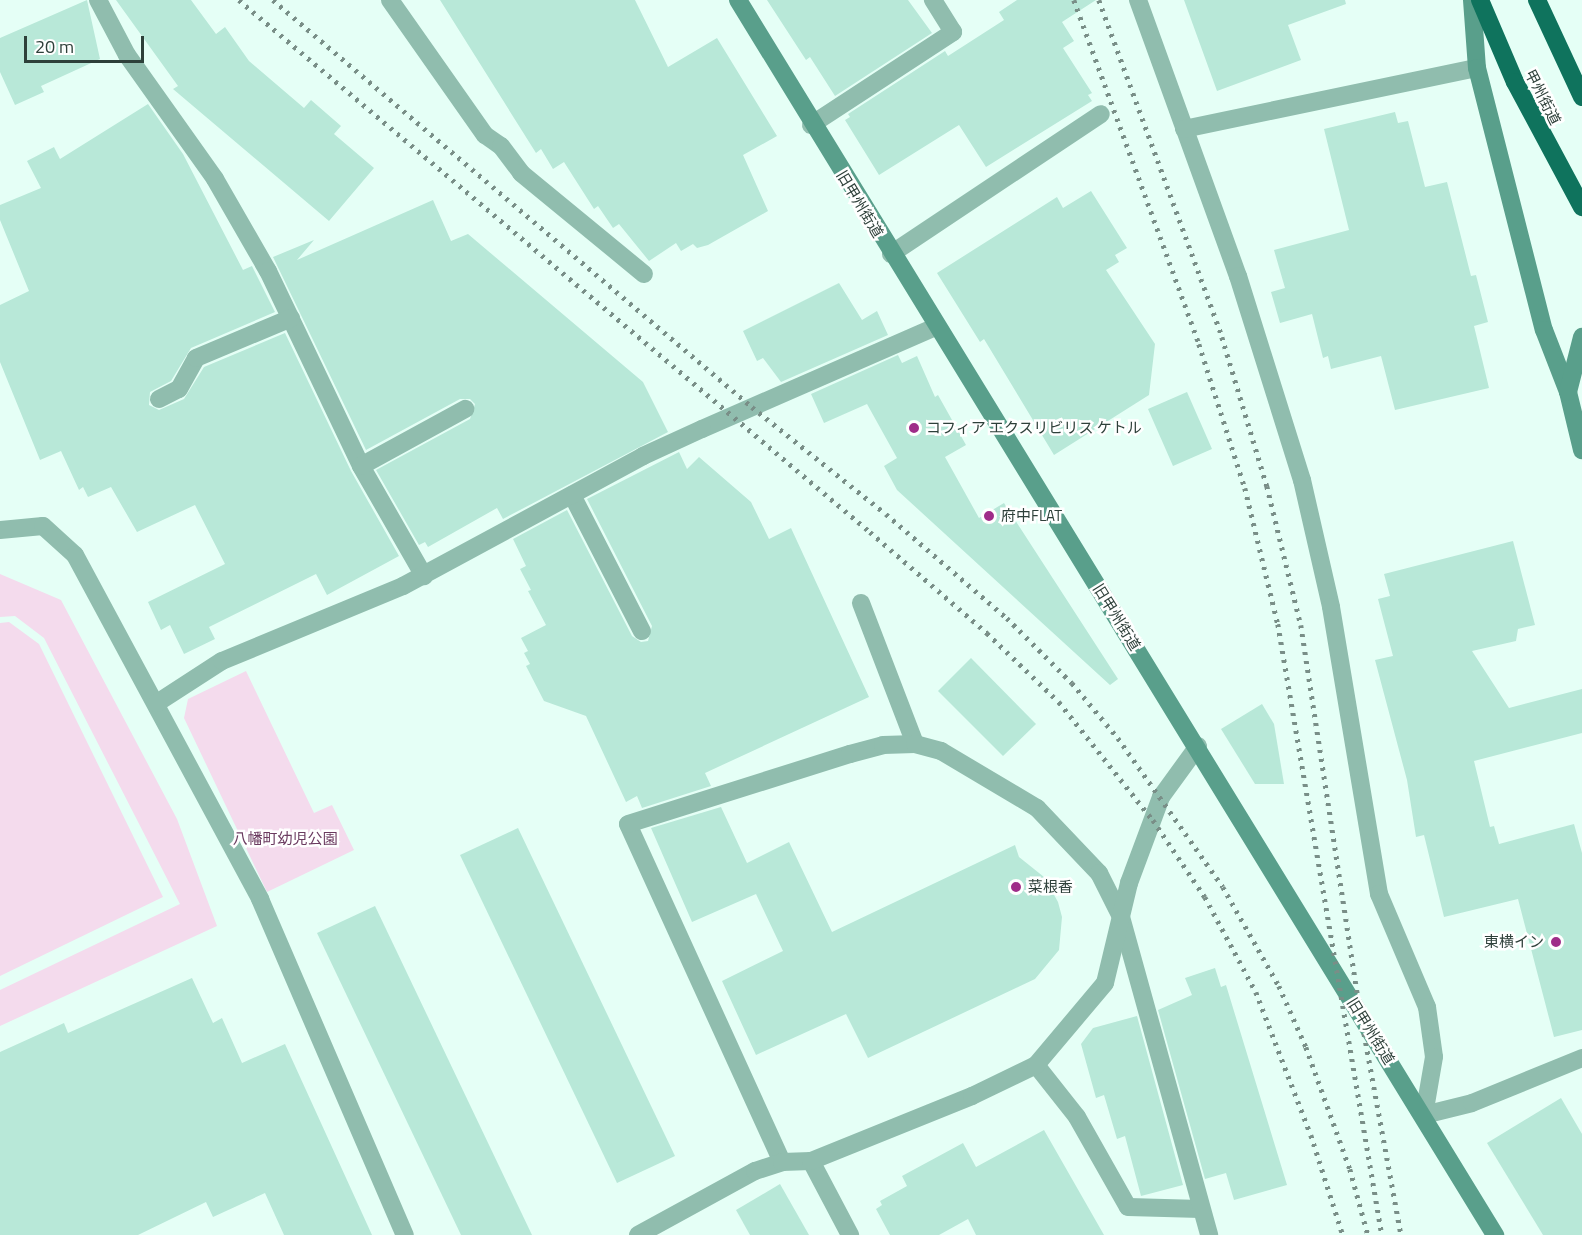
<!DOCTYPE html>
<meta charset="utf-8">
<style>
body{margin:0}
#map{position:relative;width:1582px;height:1235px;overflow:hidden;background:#e5fff6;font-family:"Titillium Web","Noto Sans JP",sans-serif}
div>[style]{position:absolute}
.green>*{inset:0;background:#f4dbed}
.building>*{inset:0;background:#b8e8d8}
.lane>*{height:18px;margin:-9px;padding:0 9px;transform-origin:9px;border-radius:9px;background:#90bdae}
.street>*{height:18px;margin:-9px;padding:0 9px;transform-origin:9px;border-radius:9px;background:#90bdae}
.secondary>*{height:18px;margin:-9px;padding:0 9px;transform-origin:9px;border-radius:9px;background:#599f8b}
.highway>*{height:18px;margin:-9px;padding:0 9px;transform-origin:9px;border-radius:9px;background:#0f735d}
.rail>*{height:4.5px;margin-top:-2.25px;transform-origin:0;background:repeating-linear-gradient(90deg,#798e87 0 3px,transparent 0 9px)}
.dots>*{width:16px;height:16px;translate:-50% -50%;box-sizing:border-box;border:3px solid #fff;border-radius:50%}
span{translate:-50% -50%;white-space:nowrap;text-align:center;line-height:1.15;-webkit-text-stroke:5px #fff;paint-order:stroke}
.street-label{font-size:15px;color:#2e403a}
.poi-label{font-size:15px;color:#2e403a}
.left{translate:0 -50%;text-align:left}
.right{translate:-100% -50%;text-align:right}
.park-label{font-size:15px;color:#6b3b60}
.scale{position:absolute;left:24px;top:36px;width:120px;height:27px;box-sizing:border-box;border:3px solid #2e403a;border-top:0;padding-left:8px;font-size:18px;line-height:21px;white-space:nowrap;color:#2e403a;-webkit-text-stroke:4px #fff;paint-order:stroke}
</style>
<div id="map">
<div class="green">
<i style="clip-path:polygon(0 574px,61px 600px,177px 819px,217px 926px,0 1026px,0 990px,180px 904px,44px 638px,15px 616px,0 617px)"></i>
<i style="clip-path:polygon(9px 622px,39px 644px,163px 897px,0 976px,0 623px)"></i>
<i style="clip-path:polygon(246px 671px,314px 813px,332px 805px,354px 850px,267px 892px,184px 718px,188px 699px)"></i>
</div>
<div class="building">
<i style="clip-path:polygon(87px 0,100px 59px,41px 86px,44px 92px,15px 105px,0 72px,0 38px)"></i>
<i style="clip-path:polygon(116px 0,191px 0,216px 34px,225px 27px,249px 61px,304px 108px,311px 100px,341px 126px,334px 134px,374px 168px,329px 221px,173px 89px,178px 86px)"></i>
<i style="clip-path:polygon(440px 0,635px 0,668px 67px,717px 38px,777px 136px,743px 155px,768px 211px,708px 245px,697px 248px,693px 244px,681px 251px,676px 243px,649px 261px,619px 224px,613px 228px,598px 206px,594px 209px,564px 162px,553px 169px,541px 149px,536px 153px)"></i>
<i style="clip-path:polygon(767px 0,908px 0,932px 33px,835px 96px,810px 57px,806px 60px)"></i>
<i style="clip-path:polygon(1017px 0,1096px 0,1062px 22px,1074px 41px,1063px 48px,1092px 93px,1088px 95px,1092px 101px,986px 167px,959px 125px,879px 175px,845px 120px,850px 117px,848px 114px,945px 51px,948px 56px,1004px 20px,999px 12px)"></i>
<i style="clip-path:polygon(1184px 0,1345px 0,1346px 4px,1288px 25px,1301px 60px,1217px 91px)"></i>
<i style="clip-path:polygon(148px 104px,183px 154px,243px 270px,252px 266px,275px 312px,191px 348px,171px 381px,150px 392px,149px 405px,159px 410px,184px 399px,204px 367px,285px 333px,351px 471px,399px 556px,327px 595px,316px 574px,209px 627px,215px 639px,184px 654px,170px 625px,161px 630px,148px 602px,225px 564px,195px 505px,137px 532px,111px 487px,88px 497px,83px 487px,79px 490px,61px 451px,40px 460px,0 362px,0 305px,29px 291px,0 220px,0 205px,41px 188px,27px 161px,54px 147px,60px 159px)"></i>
<i style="clip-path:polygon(1395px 112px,1398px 123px,1408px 121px,1425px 187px,1447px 182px,1471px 276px,1476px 275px,1488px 322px,1474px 326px,1489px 388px,1395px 410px,1381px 356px,1331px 369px,1328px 356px,1323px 358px,1312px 314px,1280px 323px,1271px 292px,1285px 288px,1274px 250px,1349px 230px,1324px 129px)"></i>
<i style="clip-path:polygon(1091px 191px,1127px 248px,1115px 255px,1119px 262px,1106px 270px,1155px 344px,1149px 395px,1054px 455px,984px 339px,980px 342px,937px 273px,1057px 197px,1063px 208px)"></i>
<i style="clip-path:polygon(433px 200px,451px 241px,468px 234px,643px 382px,668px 432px,503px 519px,497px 508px,428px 547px,425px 542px,419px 545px,376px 470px,470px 419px,475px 404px,470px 399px,460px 399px,366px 450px,273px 257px,314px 240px,297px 260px)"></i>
<i style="clip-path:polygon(839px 283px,862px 320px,877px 311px,888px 335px,781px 382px,763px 358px,757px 361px,743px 331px)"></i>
<i style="clip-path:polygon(898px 355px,902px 363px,917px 356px,935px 397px,938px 395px,966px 445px,945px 457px,979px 518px,1004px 503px,1118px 679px,1110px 685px,897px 490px,884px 466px,897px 458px,867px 404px,824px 423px,811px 394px)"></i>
<i style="clip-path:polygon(1187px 392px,1212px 449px,1173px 466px,1148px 409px)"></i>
<i style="clip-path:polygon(679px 452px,687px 469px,699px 457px,751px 502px,769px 539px,791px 528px,869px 697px,705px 773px,711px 786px,642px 808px,637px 796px,626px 802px,586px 716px,544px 701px,526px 666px,530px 664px,524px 653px,528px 651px,521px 638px,546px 625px,528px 591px,531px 590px,520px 569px,526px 566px,513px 539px,567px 510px,632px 636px,641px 642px,648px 641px,652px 626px,587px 499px)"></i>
<i style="clip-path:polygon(1513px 541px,1535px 625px,1518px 629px,1516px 641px,1472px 651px,1509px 708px,1582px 689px,1582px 733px,1474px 761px,1490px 827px,1494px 826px,1499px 844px,1574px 824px,1582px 853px,1582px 1030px,1554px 1037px,1518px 899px,1444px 917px,1424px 835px,1416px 837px,1407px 780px,1375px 660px,1393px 656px,1378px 599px,1390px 596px,1384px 574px)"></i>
<i style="clip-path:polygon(971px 658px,1036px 724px,1003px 756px,938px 691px)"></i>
<i style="clip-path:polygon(1262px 704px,1274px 724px,1284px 784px,1255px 784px,1221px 729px)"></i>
<i style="clip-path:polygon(721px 807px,747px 863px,789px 842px,832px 932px,1015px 845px,1019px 857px,1044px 877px,1058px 902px,1062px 917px,1059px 950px,1035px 979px,868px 1058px,846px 1014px,756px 1055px,722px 981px,783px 951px,756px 894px,692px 922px,651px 828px)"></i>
<i style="clip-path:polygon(518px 828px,675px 1156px,617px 1183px,460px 855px)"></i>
<i style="clip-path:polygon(375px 906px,532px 1235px,461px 1235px,317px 933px)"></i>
<i style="clip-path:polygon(1215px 968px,1221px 987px,1226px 985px,1287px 1185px,1234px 1200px,1226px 1173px,1205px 1179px,1158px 1010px,1192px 995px,1185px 978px)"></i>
<i style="clip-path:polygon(192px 978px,213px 1023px,222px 1018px,242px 1063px,285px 1044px,372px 1235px,284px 1235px,265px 1193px,213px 1217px,206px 1202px,138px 1235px,0 1235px,0 1052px,64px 1023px,68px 1033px)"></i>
<i style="clip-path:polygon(1137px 1016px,1183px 1185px,1141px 1196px,1125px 1136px,1117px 1139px,1104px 1095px,1096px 1098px,1081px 1044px,1093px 1028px)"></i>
<i style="clip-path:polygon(1561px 1098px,1582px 1134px,1582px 1235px,1543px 1235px,1487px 1143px)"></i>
<i style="clip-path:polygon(1044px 1130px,1104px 1235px,976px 1235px,968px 1219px,939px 1235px,890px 1235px,876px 1209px,882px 1205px,880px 1201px,907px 1186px,902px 1176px,963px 1143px,976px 1167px)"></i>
<i style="clip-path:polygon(780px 1184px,809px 1235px,750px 1235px,736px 1210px)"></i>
</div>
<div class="lane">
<i style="left:891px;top:254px;width:252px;rotate:-33.7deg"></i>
<i style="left:702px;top:429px;width:254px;rotate:-23.6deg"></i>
<i style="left:861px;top:603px;width:151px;rotate:69deg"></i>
</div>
<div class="street">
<i style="left:98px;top:0;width:62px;rotate:62.2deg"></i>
<i style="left:127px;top:55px;width:152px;rotate:54.6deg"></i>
<i style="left:215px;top:179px;width:106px;rotate:60.1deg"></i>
<i style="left:268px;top:271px;width:216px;rotate:64.5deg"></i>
<i style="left:361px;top:466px;width:127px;rotate:60.2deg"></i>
<i style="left:390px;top:0;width:165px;rotate:54.9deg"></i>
<i style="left:485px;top:135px;width:19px;rotate:35deg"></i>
<i style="left:501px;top:146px;width:34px;rotate:53deg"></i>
<i style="left:521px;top:173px;width:159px;rotate:39.4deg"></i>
<i style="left:1138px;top:0;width:294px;rotate:70.1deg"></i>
<i style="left:1238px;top:276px;width:214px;rotate:72.6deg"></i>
<i style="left:1302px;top:480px;width:130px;rotate:77.1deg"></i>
<i style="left:1331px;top:607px;width:291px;rotate:80.5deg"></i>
<i style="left:1379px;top:894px;width:123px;rotate:67deg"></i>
<i style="left:1427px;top:1007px;width:50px;rotate:82deg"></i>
<i style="left:1434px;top:1057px;width:59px;rotate:99.8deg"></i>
<i style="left:1424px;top:1115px;width:49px;rotate:-14deg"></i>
<i style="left:1472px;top:1103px;width:119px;rotate:-22.2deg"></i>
<i style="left:811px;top:125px;width:170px;rotate:-33.2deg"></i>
<i style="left:953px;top:32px;width:38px;rotate:-122deg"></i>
<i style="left:1184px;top:129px;width:299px;rotate:-11.8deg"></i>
<i style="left:159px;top:399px;width:22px;rotate:-27deg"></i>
<i style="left:179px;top:389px;width:35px;rotate:-61deg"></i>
<i style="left:196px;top:358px;width:103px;rotate:-22.8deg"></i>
<i style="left:361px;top:466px;width:119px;rotate:-28.7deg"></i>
<i style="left:572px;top:495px;width:153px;rotate:62.8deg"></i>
<i style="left:0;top:530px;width:43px;rotate:-5.3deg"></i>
<i style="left:43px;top:526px;width:43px;rotate:42.2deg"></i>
<i style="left:75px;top:555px;width:391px;rotate:61.7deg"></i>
<i style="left:260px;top:899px;width:366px;rotate:66.7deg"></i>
<i style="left:157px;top:703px;width:77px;rotate:-32.9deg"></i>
<i style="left:222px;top:661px;width:196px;rotate:-22.5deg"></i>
<i style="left:403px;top:586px;width:273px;rotate:-28.4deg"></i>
<i style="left:643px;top:456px;width:65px;rotate:-24.6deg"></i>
<i style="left:1036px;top:1065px;width:66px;rotate:51.7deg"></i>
<i style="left:1077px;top:1117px;width:103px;rotate:60.5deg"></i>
<i style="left:1128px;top:1207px;width:73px;rotate:1.6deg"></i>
<i style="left:811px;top:1161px;width:84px;rotate:62.2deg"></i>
<i style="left:782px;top:1162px;width:371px;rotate:-114.5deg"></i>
<i style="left:628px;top:824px;width:233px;rotate:-17.5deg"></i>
<i style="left:850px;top:754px;width:34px;rotate:-15deg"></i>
<i style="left:883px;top:745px;width:32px;rotate:-2deg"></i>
<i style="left:915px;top:744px;width:27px;rotate:15deg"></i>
<i style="left:941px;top:751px;width:112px;rotate:30.7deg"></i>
<i style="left:1037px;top:808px;width:90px;rotate:46.4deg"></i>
<i style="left:1099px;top:873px;width:49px;rotate:63.4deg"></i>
<i style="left:1121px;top:917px;width:330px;rotate:74.5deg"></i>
<i style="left:638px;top:1235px;width:133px;rotate:-28.7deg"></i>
<i style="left:755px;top:1171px;width:28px;rotate:-18deg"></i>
<i style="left:782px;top:1162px;width:29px;rotate:-2deg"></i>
<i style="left:811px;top:1161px;width:174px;rotate:-22deg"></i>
<i style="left:972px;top:1096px;width:71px;rotate:-25.8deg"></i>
<i style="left:1036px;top:1065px;width:107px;rotate:-49.9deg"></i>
<i style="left:1105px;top:983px;width:103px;rotate:-76.5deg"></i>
<i style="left:1129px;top:883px;width:92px;rotate:-69.6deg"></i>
<i style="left:1161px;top:797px;width:63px;rotate:-54deg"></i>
</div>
<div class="secondary">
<i style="left:738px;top:0;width:1449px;rotate:58.49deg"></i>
<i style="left:1472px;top:0;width:68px;rotate:85.8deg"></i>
<i style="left:1477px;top:68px;width:270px;rotate:75.7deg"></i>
<i style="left:1544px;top:330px;width:66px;rotate:68.8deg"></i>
<i style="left:1568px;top:392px;width:60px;rotate:76.4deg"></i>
<i style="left:1568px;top:392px;width:57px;rotate:-75.7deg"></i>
</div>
<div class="highway">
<i style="left:1480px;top:0;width:89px;rotate:66.9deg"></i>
<i style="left:1515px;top:82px;width:142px;rotate:61.8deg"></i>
<i style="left:1537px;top:0;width:107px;rotate:65.1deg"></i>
</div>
<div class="rail">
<i style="left:239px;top:0;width:825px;rotate:40.13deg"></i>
<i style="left:870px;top:532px;width:155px;rotate:40.8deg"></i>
<i style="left:987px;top:633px;width:100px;rotate:43.8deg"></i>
<i style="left:1059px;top:702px;width:151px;rotate:51.5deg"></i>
<i style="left:1153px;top:820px;width:93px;rotate:56deg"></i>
<i style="left:1205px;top:897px;width:108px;rotate:61.8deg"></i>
<i style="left:1256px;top:992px;width:153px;rotate:69deg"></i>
<i style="left:1311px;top:1135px;width:105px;rotate:72.3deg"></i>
<i style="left:273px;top:0;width:629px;rotate:40.35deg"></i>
<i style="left:752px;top:407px;width:171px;rotate:38.6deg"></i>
<i style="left:886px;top:514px;width:160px;rotate:40.7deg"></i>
<i style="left:1007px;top:618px;width:92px;rotate:45deg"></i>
<i style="left:1072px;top:683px;width:72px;rotate:50.1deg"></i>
<i style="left:1118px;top:738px;width:182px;rotate:54.8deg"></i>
<i style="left:1223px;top:887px;width:114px;rotate:60.5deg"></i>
<i style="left:1279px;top:986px;width:67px;rotate:66.1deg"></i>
<i style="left:1306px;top:1047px;width:130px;rotate:70.2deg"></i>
<i style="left:1350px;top:1169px;width:68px;rotate:74.7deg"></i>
<i style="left:1074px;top:0;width:366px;rotate:70deg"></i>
<i style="left:1199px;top:344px;width:151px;rotate:72.3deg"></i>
<i style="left:1245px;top:488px;width:140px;rotate:76.4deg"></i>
<i style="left:1278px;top:624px;width:620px;rotate:80.34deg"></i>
<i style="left:1099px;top:0;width:359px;rotate:69.9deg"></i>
<i style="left:1222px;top:337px;width:156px;rotate:73.2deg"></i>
<i style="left:1267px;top:486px;width:143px;rotate:76.3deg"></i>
<i style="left:1301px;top:625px;width:396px;rotate:81.3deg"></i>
<i style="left:1361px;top:1016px;width:223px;rotate:79.6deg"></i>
</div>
<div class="dots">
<i style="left:914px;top:428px;background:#9f2d89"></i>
<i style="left:989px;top:516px;background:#9f2d89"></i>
<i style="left:1016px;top:887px;background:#9f2d89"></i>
<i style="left:1556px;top:942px;background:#9f2d89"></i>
</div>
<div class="street-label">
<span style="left:1543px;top:97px;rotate:63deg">甲州街道</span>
<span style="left:860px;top:204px;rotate:59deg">旧甲州街道</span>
<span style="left:1117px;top:617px;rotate:58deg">旧甲州街道</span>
<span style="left:1371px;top:1031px;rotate:58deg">旧甲州街道</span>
</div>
<div class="poi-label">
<span class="left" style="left:926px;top:428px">コフィア エクスリビリス ケトル</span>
<span class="left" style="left:1001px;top:516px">府中FLAT</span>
<span class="left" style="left:1028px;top:887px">菜根香</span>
<span class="right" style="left:1544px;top:942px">東横イン</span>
</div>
<div class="park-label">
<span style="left:285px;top:839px">八幡町幼児公園</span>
</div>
<div class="scale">20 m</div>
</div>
